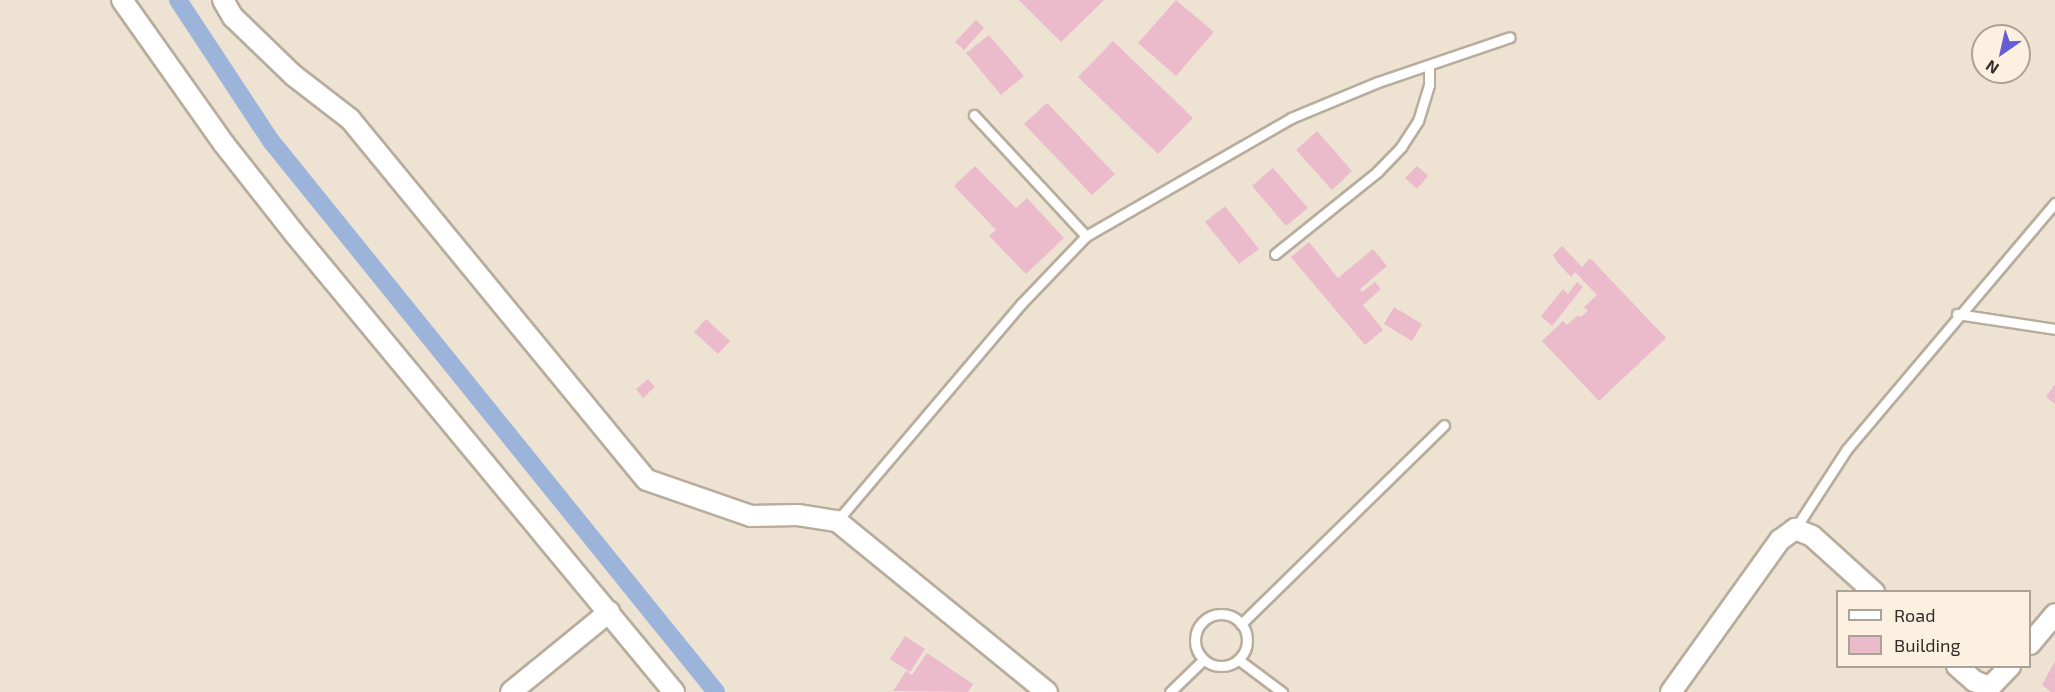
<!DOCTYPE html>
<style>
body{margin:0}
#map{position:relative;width:2055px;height:692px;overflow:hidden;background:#eee3d3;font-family:"Exo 2",sans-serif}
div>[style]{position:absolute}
.canal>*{height:18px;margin:-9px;padding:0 9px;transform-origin:9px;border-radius:9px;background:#9cb3da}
.building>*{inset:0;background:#ebbacb}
.roads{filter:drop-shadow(2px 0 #b8ad9d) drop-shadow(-2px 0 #b8ad9d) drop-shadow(0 2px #b8ad9d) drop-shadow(0 -2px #b8ad9d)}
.lane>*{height:9px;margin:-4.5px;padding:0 4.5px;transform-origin:4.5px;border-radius:4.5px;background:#fff}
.lane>.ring{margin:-4.5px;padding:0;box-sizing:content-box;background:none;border:9px solid #fff;border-radius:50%}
.street>*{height:20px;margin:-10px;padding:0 10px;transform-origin:10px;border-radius:10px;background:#fff}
span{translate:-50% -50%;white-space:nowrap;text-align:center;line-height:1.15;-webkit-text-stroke:6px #fcf1e0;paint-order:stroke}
.legend{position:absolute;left:1836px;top:590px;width:195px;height:78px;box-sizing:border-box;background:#fcf1e0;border:2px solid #aba396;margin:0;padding:8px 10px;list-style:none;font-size:18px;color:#322e28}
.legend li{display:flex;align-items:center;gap:12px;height:30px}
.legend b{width:30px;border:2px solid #aba396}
.north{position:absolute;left:1971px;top:24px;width:60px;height:60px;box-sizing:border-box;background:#fcf1e0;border:2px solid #aba396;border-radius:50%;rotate:214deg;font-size:16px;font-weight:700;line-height:24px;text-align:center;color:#322e28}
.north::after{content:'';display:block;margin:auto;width:21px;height:27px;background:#645dd6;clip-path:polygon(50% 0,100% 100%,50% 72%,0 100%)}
</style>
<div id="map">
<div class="canal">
<i style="left:178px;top:0;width:169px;rotate:56.6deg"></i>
<i style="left:271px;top:141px;width:708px;rotate:51.07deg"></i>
</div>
<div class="building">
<i style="clip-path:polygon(1019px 0,1104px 0,1061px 42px)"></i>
<i style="clip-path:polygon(1176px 0,1214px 32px,1176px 76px,1138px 43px)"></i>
<i style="clip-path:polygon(976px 20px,984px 28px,964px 50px,955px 42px)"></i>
<i style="clip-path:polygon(989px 35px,1024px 76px,1001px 95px,966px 53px)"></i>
<i style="clip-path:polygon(1113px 41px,1193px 118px,1158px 154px,1078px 77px)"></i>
<i style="clip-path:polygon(1047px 103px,1115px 174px,1092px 195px,1024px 124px)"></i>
<i style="clip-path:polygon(1317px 131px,1352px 171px,1332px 190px,1296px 150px)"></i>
<i style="clip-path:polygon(975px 166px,1016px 208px,1027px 198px,1064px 238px,1026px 274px,989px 236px,996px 230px,954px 186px)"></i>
<i style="clip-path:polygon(1417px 166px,1428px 176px,1417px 189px,1405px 178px)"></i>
<i style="clip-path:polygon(1273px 168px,1308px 208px,1286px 226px,1252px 186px)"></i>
<i style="clip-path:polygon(1225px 206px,1259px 249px,1239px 264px,1205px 222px)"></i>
<i style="clip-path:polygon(1309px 242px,1338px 278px,1373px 249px,1387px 266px,1360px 289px,1362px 292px,1375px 282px,1381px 289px,1363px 305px,1383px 330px,1365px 345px,1291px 257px)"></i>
<i style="clip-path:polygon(1562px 246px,1582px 267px,1590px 258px,1666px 338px,1599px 401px,1542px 341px,1563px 321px,1567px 325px,1578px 315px,1580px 317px,1588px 311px,1584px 307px,1597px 295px,1575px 272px,1571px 277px,1558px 263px,1553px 255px)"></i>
<i style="clip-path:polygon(1577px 282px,1583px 287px,1552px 326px,1541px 316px,1563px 289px,1568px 294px)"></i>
<i style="clip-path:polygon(1394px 307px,1422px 324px,1412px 341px,1384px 324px)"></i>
<i style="clip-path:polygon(706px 319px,730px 341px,718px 354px,694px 332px)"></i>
<i style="clip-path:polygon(648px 379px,655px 387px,643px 398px,636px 389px)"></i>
<i style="clip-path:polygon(2055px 384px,2055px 404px,2046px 397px)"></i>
<i style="clip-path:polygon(905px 636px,925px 649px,910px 672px,890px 659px)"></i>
<i style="clip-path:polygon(927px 653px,973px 684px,968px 692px,893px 691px,906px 671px,912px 675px)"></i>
<i style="clip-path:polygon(2055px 661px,2055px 692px,2051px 692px,2042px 685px)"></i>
</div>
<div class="roads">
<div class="lane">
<i style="left:974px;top:115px;width:165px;rotate:47.2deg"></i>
<i style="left:1275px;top:254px;width:131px;rotate:-38.8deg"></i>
<i style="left:1377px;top:172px;width:35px;rotate:-46deg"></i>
<i style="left:1401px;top:147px;width:31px;rotate:-57deg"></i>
<i style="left:1418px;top:121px;width:38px;rotate:-73deg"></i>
<i style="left:1429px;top:85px;width:20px;rotate:-90deg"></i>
<i style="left:1957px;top:314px;width:99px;rotate:8.7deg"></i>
<i style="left:837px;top:521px;width:285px;rotate:-49.7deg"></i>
<i style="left:1021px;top:304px;width:94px;rotate:-46.3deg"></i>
<i style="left:1086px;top:236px;width:237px;rotate:-29.9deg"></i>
<i style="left:1291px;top:118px;width:94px;rotate:-22.5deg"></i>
<i style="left:1378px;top:82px;width:139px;rotate:-18.8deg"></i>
<i style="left:1795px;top:529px;width:95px;rotate:-57deg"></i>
<i style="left:1847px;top:449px;width:322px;rotate:-49.8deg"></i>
<i class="ring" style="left:1195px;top:614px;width:43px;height:43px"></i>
<i style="left:1241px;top:624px;width:284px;rotate:-44.4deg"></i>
<i style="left:1239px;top:660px;width:54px;rotate:36.7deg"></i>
<i style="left:1170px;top:692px;width:46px;rotate:-44.1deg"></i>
</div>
<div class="street">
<i style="left:122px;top:0;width:176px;rotate:54.7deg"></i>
<i style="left:224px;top:144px;width:113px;rotate:51.8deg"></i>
<i style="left:294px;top:233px;width:596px;rotate:50.38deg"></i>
<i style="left:223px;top:0;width:20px;rotate:60deg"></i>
<i style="left:233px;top:17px;width:83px;rotate:44deg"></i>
<i style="left:293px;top:75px;width:72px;rotate:37.7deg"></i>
<i style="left:350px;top:119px;width:467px;rotate:50.6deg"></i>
<i style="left:647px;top:480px;width:110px;rotate:19.1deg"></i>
<i style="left:751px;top:516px;width:47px;rotate:-1.2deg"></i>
<i style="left:798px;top:515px;width:39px;rotate:9deg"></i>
<i style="left:837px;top:521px;width:271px;rotate:39.2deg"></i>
<i style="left:2030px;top:644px;width:39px;rotate:-50deg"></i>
<i style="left:1957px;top:666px;width:23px;rotate:41deg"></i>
<i style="left:1974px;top:681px;width:17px;rotate:21deg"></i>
<i style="left:1990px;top:687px;width:29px;rotate:-46deg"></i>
<i style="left:511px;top:692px;width:127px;rotate:-39.2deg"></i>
<i style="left:1671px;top:692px;width:187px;rotate:-54.4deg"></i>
<i style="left:1780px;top:540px;width:19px;rotate:-36deg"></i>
<i style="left:1795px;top:529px;width:18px;rotate:22deg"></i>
<i style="left:1812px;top:536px;width:84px;rotate:42.1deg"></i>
</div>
</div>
<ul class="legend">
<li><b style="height:8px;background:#fff"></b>Road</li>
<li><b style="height:16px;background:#ebbacb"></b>Building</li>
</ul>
<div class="north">N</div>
</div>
